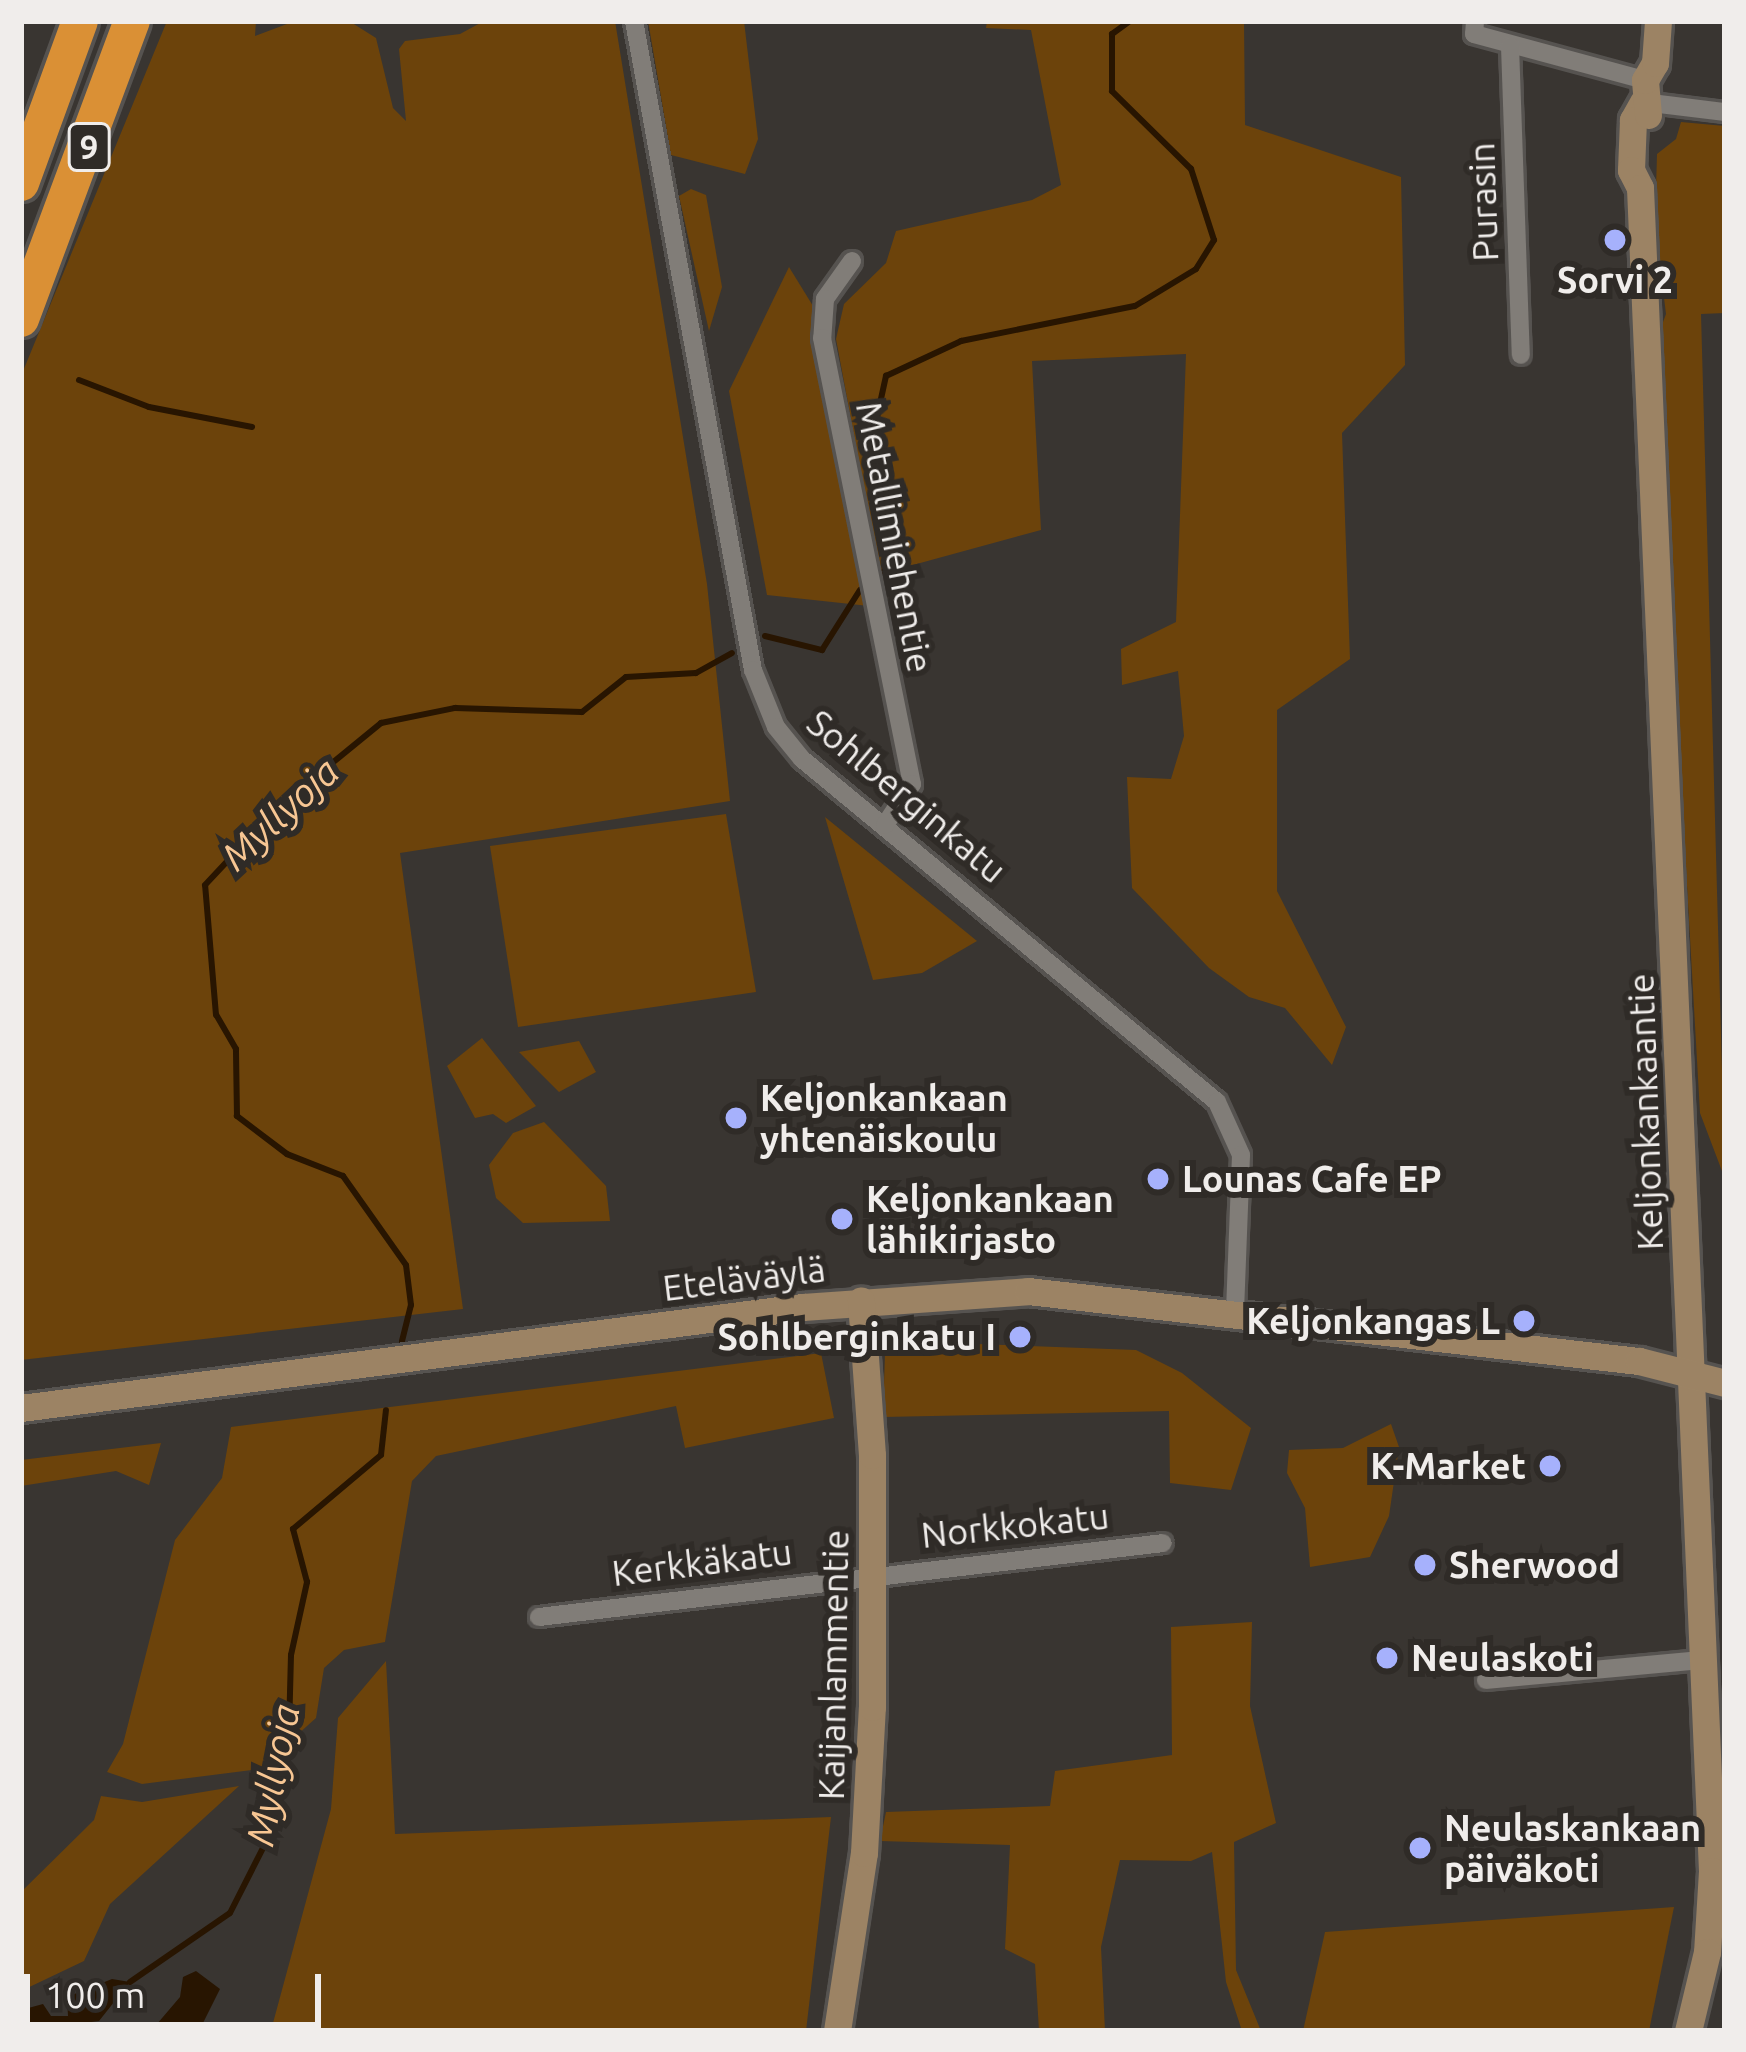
<!DOCTYPE html>
<meta charset="utf-8">
<style>
body{margin:0}
#map{position:relative;width:1746px;height:2052px;overflow:hidden;background:#393531;font-family:Ubuntu,sans-serif}
div>[style]{position:absolute}
.green>*{inset:0;background:#6c430b}
.water>*{inset:0;background:#281501}
.stream>*{height:6px;margin:-3px;padding:0 3px;transform-origin:3px;border-radius:3px;background:#281501}
.roads{filter:drop-shadow(3px 0 #565350) drop-shadow(-3px 0 #565350) drop-shadow(0 3px #565350) drop-shadow(0 -3px #565350)}
.street>*{height:18px;margin:-9px;padding:0 9px;transform-origin:9px;border-radius:9px;background:#817d78}
.secondary>*{height:27px;margin:-13.5px;padding:0 13.5px;transform-origin:13.5px;border-radius:13.5px;background:#9c8364}
.highway>*{height:36px;margin:-18px;padding:0 18px;transform-origin:18px;border-radius:18px;background:#da9035}
.dots>*{width:33px;height:33px;translate:-50% -50%;box-sizing:border-box;border:6px solid #2f2b27;border-radius:50%}
span{translate:-50% -50%;white-space:nowrap;text-align:center;line-height:1.15;-webkit-text-stroke:12px #2f2b27;paint-order:stroke}
.shield-label span{padding:3px 9px;background:#2f2b27;border:3px solid;border-radius:9px;-webkit-text-stroke-width:0}
.shield-label{font-size:33px;color:#f0edeb;font-weight:700}
.street-label{font-size:36px;color:#f0edeb}
.poi-label{font-size:36px;color:#f0edeb;font-weight:700}
.left{translate:0 -50%;text-align:left}
.right{translate:-100% -50%;text-align:right}
.water-label{font-size:39px;color:#f7c693;font-style:italic}
.frame{position:absolute;inset:0;border:24px solid #f0edeb;pointer-events:none}
.scale{position:absolute;left:24px;top:1974px;width:297px;height:54px;box-sizing:border-box;border:6px solid #f0edeb;border-top:0;padding-left:15px;font-size:36px;line-height:42px;white-space:nowrap;color:#f0edeb;-webkit-text-stroke:9px #2f2b27;paint-order:stroke}
</style>
<div id="map">
<div class="green">
<i style="clip-path:polygon(167px 21px,256px 21px,255px 36px,295px 21px,349px 21px,376px 38px,393px 108px,406px 121px,399px 49px,405px 41px,460px 34px,484px 21px,615px 21px,707px 584px,730px 801px,400px 853px,463px 1309px,21px 1360px,21px 376px)"></i>
<i style="clip-path:polygon(648px 21px,744px 21px,758px 139px,745px 174px,671px 155px)"></i>
<i style="clip-path:polygon(987px 21px,1244px 21px,1245px 125px,1401px 177px,1405px 365px,1342px 433px,1350px 659px,1277px 710px,1277px 891px,1346px 1027px,1332px 1065px,1285px 1008px,1249px 997px,1209px 968px,1132px 888px,1127px 777px,1171px 779px,1184px 736px,1178px 671px,1122px 685px,1121px 649px,1176px 622px,1186px 354px,1032px 361px,1041px 530px,880px 574px,836px 339px,844px 304px,886px 263px,896px 231px,1032px 200px,1061px 185px,1031px 30px,986px 28px)"></i>
<i style="clip-path:polygon(1681px 122px,1725px 126px,1725px 313px,1701px 314px,1725px 1179px,1700px 1113px,1656px 341px,1666px 314px,1655px 225px,1657px 154px,1676px 139px)"></i>
<i style="clip-path:polygon(691px 189px,706px 195px,722px 287px,709px 331px,679px 196px)"></i>
<i style="clip-path:polygon(789px 267px,813px 306px,869px 606px,767px 595px,729px 391px)"></i>
<i style="clip-path:polygon(726px 814px,756px 992px,518px 1027px,490px 846px)"></i>
<i style="clip-path:polygon(825px 817px,977px 941px,922px 973px,873px 980px)"></i>
<i style="clip-path:polygon(482px 1038px,536px 1106px,506px 1123px,493px 1114px,475px 1118px,447px 1066px)"></i>
<i style="clip-path:polygon(579px 1041px,596px 1072px,559px 1092px,519px 1052px)"></i>
<i style="clip-path:polygon(544px 1122px,606px 1186px,610px 1221px,523px 1223px,496px 1198px,489px 1165px,513px 1133px)"></i>
<i style="clip-path:polygon(949px 1343px,1136px 1350px,1182px 1373px,1251px 1428px,1231px 1490px,1170px 1483px,1169px 1411px,883px 1417px,885px 1353px)"></i>
<i style="clip-path:polygon(821px 1353px,834px 1418px,685px 1448px,676px 1406px,436px 1456px,412px 1481px,385px 1642px,344px 1650px,324px 1668px,316px 1718px,259px 1769px,142px 1784px,107px 1772px,123px 1744px,175px 1540px,222px 1478px,231px 1427px)"></i>
<i style="clip-path:polygon(1391px 1424px,1399px 1447px,1389px 1516px,1370px 1557px,1310px 1567px,1305px 1508px,1287px 1473px,1289px 1450px,1343px 1448px)"></i>
<i style="clip-path:polygon(161px 1443px,149px 1485px,116px 1471px,21px 1486px,21px 1460px)"></i>
<i style="clip-path:polygon(1252px 1622px,1250px 1706px,1276px 1823px,1234px 1842px,1236px 1970px,1261px 2031px,1242px 2031px,1226px 1982px,1212px 1852px,1191px 1861px,1120px 1860px,1101px 1947px,1105px 2031px,1039px 2031px,1035px 1964px,1005px 1949px,1010px 1845px,880px 1841px,886px 1812px,1050px 1806px,1055px 1771px,1172px 1755px,1171px 1627px)"></i>
<i style="clip-path:polygon(386px 1661px,395px 1834px,831px 1817px,806px 2031px,280px 2031px,273px 2023px,331px 1809px,338px 1718px)"></i>
<i style="clip-path:polygon(239px 1786px,110px 1904px,84px 1961px,21px 1991px,21px 1892px,94px 1820px,101px 1796px,142px 1802px)"></i>
<i style="clip-path:polygon(1674px 1907px,1649px 2031px,1303px 2031px,1325px 1932px)"></i>
</div>
<div class="water">
<i style="clip-path:polygon(196px 1971px,220px 1989px,199px 2031px,151px 2031px,180px 1997px,183px 1977px)"></i>
<i style="clip-path:polygon(112px 1979px,130px 1982px,99px 2021px,21px 2031px,21px 2010px,43px 2004px,51px 2016px,68px 2016px,67px 1997px)"></i>
</div>
<div class="stream">
<i style="left:79px;top:380px;width:75px;rotate:21.1deg"></i>
<i style="left:149px;top:407px;width:105px;rotate:11deg"></i>
<i style="left:884px;top:571px;width:26px;rotate:-39deg"></i>
<i style="left:904px;top:555px;width:62px;rotate:-98.4deg"></i>
<i style="left:895px;top:494px;width:59px;rotate:-113.1deg"></i>
<i style="left:872px;top:440px;width:66px;rotate:-77.7deg"></i>
<i style="left:886px;top:376px;width:83px;rotate:-25deg"></i>
<i style="left:961px;top:341px;width:177px;rotate:-11.4deg"></i>
<i style="left:1135px;top:306px;width:71px;rotate:-31.2deg"></i>
<i style="left:1196px;top:269px;width:34px;rotate:-58deg"></i>
<i style="left:1214px;top:240px;width:75px;rotate:-107.9deg"></i>
<i style="left:1191px;top:169px;width:111px;rotate:-135.4deg"></i>
<i style="left:1112px;top:91px;width:57px;rotate:-90deg"></i>
<i style="left:1112px;top:34px;width:22px;rotate:-36deg"></i>
<i style="left:765px;top:636px;width:59px;rotate:13.8deg"></i>
<i style="left:822px;top:650px;width:71px;rotate:-57.7deg"></i>
<i style="left:402px;top:1341px;width:37px;rotate:-76deg"></i>
<i style="left:411px;top:1305px;width:40px;rotate:-97.1deg"></i>
<i style="left:406px;top:1265px;width:109px;rotate:-125.3deg"></i>
<i style="left:343px;top:1176px;width:60px;rotate:-158.6deg"></i>
<i style="left:287px;top:1154px;width:63px;rotate:-142.8deg"></i>
<i style="left:237px;top:1116px;width:67px;rotate:-90.9deg"></i>
<i style="left:236px;top:1049px;width:39px;rotate:-120deg"></i>
<i style="left:216px;top:1015px;width:130px;rotate:-94.8deg"></i>
<i style="left:205px;top:885px;width:104px;rotate:-46.9deg"></i>
<i style="left:276px;top:809px;width:136px;rotate:-39.3deg"></i>
<i style="left:381px;top:723px;width:76px;rotate:-11.5deg"></i>
<i style="left:455px;top:708px;width:127px;rotate:1.8deg"></i>
<i style="left:582px;top:712px;width:56px;rotate:-38.5deg"></i>
<i style="left:626px;top:677px;width:70px;rotate:-3.3deg"></i>
<i style="left:696px;top:673px;width:41px;rotate:-29.1deg"></i>
<i style="left:130px;top:1982px;width:121px;rotate:-34.6deg"></i>
<i style="left:230px;top:1913px;width:77px;rotate:-63.1deg"></i>
<i style="left:265px;top:1844px;width:45px;rotate:-86.2deg"></i>
<i style="left:268px;top:1799px;width:71px;rotate:-72.8deg"></i>
<i style="left:289px;top:1731px;width:76px;rotate:-88.5deg"></i>
<i style="left:291px;top:1655px;width:75px;rotate:-77.6deg"></i>
<i style="left:307px;top:1582px;width:55px;rotate:-104.8deg"></i>
<i style="left:293px;top:1529px;width:115px;rotate:-40.1deg"></i>
<i style="left:381px;top:1455px;width:45px;rotate:-83.7deg"></i>
</div>
<div class="roads">
<div class="street">
<i style="left:634px;top:21px;width:660px;rotate:79.61deg"></i>
<i style="left:753px;top:670px;width:61px;rotate:68deg"></i>
<i style="left:776px;top:727px;width:41px;rotate:50.9deg"></i>
<i style="left:802px;top:759px;width:538px;rotate:39.57deg"></i>
<i style="left:1217px;top:1102px;width:58px;rotate:65.6deg"></i>
<i style="left:1241px;top:1155px;width:157px;rotate:92.2deg"></i>
<i style="left:1475px;top:21px;width:13px;rotate:94deg"></i>
<i style="left:1474px;top:34px;width:177px;rotate:15.1deg"></i>
<i style="left:1510px;top:46px;width:309px;rotate:88deg"></i>
<i style="left:1643px;top:102px;width:83px;rotate:7deg"></i>
<i style="left:852px;top:261px;width:47px;rotate:125.4deg"></i>
<i style="left:825px;top:299px;width:39px;rotate:94deg"></i>
<i style="left:822px;top:338px;width:455px;rotate:78.6deg"></i>
<i style="left:912px;top:784px;width:49px;rotate:123.4deg"></i>
<i style="left:539px;top:1617px;width:628px;rotate:-6.76deg"></i>
<i style="left:1486px;top:1680px;width:218px;rotate:-5.3deg"></i>
</div>
<div class="secondary">
<i style="left:1643px;top:102px;width:21px;rotate:119deg"></i>
<i style="left:1633px;top:120px;width:50px;rotate:92.3deg"></i>
<i style="left:1631px;top:170px;width:20px;rotate:63deg"></i>
<i style="left:1640px;top:188px;width:1685px;rotate:87.55deg"></i>
<i style="left:1712px;top:1871px;width:81px;rotate:93.5deg"></i>
<i style="left:1707px;top:1952px;width:81px;rotate:103.5deg"></i>
<i style="left:1648px;top:115px;width:35px;rotate:-95deg"></i>
<i style="left:1645px;top:80px;width:20px;rotate:-60deg"></i>
<i style="left:1655px;top:63px;width:42px;rotate:-85.9deg"></i>
<i style="left:21px;top:1408px;width:788px;rotate:-7.37deg"></i>
<i style="left:802px;top:1307px;width:227px;rotate:-4deg"></i>
<i style="left:1028px;top:1291px;width:615px;rotate:6.54deg"></i>
<i style="left:1639px;top:1361px;width:89px;rotate:14.3deg"></i>
<i style="left:837px;top:2031px;width:180px;rotate:-81.4deg"></i>
<i style="left:864px;top:1853px;width:146px;rotate:-86.9deg"></i>
<i style="left:872px;top:1707px;width:252px;rotate:-90deg"></i>
<i style="left:872px;top:1455px;width:155px;rotate:-94.1deg"></i>
</div>
<div class="highway">
<i style="left:21px;top:183px;width:172px;rotate:-70deg"></i>
<i style="left:21px;top:319px;width:318px;rotate:-69.6deg"></i>
</div>
</div>
<div class="dots">
<i style="left:1615px;top:240px;background:#a6b1fc"></i>
<i style="left:736px;top:1118px;background:#a6b1fc"></i>
<i style="left:1158px;top:1179px;background:#a6b1fc"></i>
<i style="left:842px;top:1219px;background:#a6b1fc"></i>
<i style="left:1524px;top:1321px;background:#a6b1fc"></i>
<i style="left:1020px;top:1337px;background:#a6b1fc"></i>
<i style="left:1550px;top:1466px;background:#a6b1fc"></i>
<i style="left:1425px;top:1565px;background:#a6b1fc"></i>
<i style="left:1387px;top:1658px;background:#a6b1fc"></i>
<i style="left:1420px;top:1848px;background:#a6b1fc"></i>
</div>
<div class="shield-label">
<span style="left:89px;top:147px">9</span>
</div>
<div class="street-label">
<span style="left:1483px;top:202px;rotate:-92deg">Purasin</span>
<span style="left:895px;top:537px;rotate:79deg">Metallimiehentie</span>
<span style="left:907px;top:796px;rotate:40deg">Sohlberginkatu</span>
<span style="left:1645px;top:1112px;rotate:-92deg">Keljonkankaantie</span>
<span style="left:744px;top:1278px;rotate:-7deg">Eteläväylä</span>
<span style="left:1015px;top:1525px;rotate:-6deg">Norkkokatu</span>
<span style="left:702px;top:1562px;rotate:-7deg">Kerkkäkatu</span>
<span style="left:833px;top:1665px;rotate:-89deg">Kaijanlammentie</span>
</div>
<div class="poi-label">
<span style="left:1615px;top:280px">Sorvi 2</span>
<span class="left" style="left:760px;top:1118px">Keljonkankaan<br>yhtenäiskoulu</span>
<span class="left" style="left:1182px;top:1179px">Lounas Cafe EP</span>
<span class="left" style="left:866px;top:1219px">Keljonkankaan<br>lähikirjasto</span>
<span class="right" style="left:1500px;top:1321px">Keljonkangas L</span>
<span class="right" style="left:996px;top:1337px">Sohlberginkatu I</span>
<span class="right" style="left:1526px;top:1466px">K-Market</span>
<span class="left" style="left:1449px;top:1565px">Sherwood</span>
<span class="left" style="left:1411px;top:1658px">Neulaskoti</span>
<span class="left" style="left:1444px;top:1848px">Neulaskankaan<br>päiväkoti</span>
</div>
<div class="water-label">
<span style="left:280px;top:814px;rotate:-43deg">Myllyoja</span>
<span style="left:273px;top:1775px;rotate:-79deg">Myllyoja</span>
</div>
<div class="frame"></div>
<div class="scale">100 m</div>
</div>
